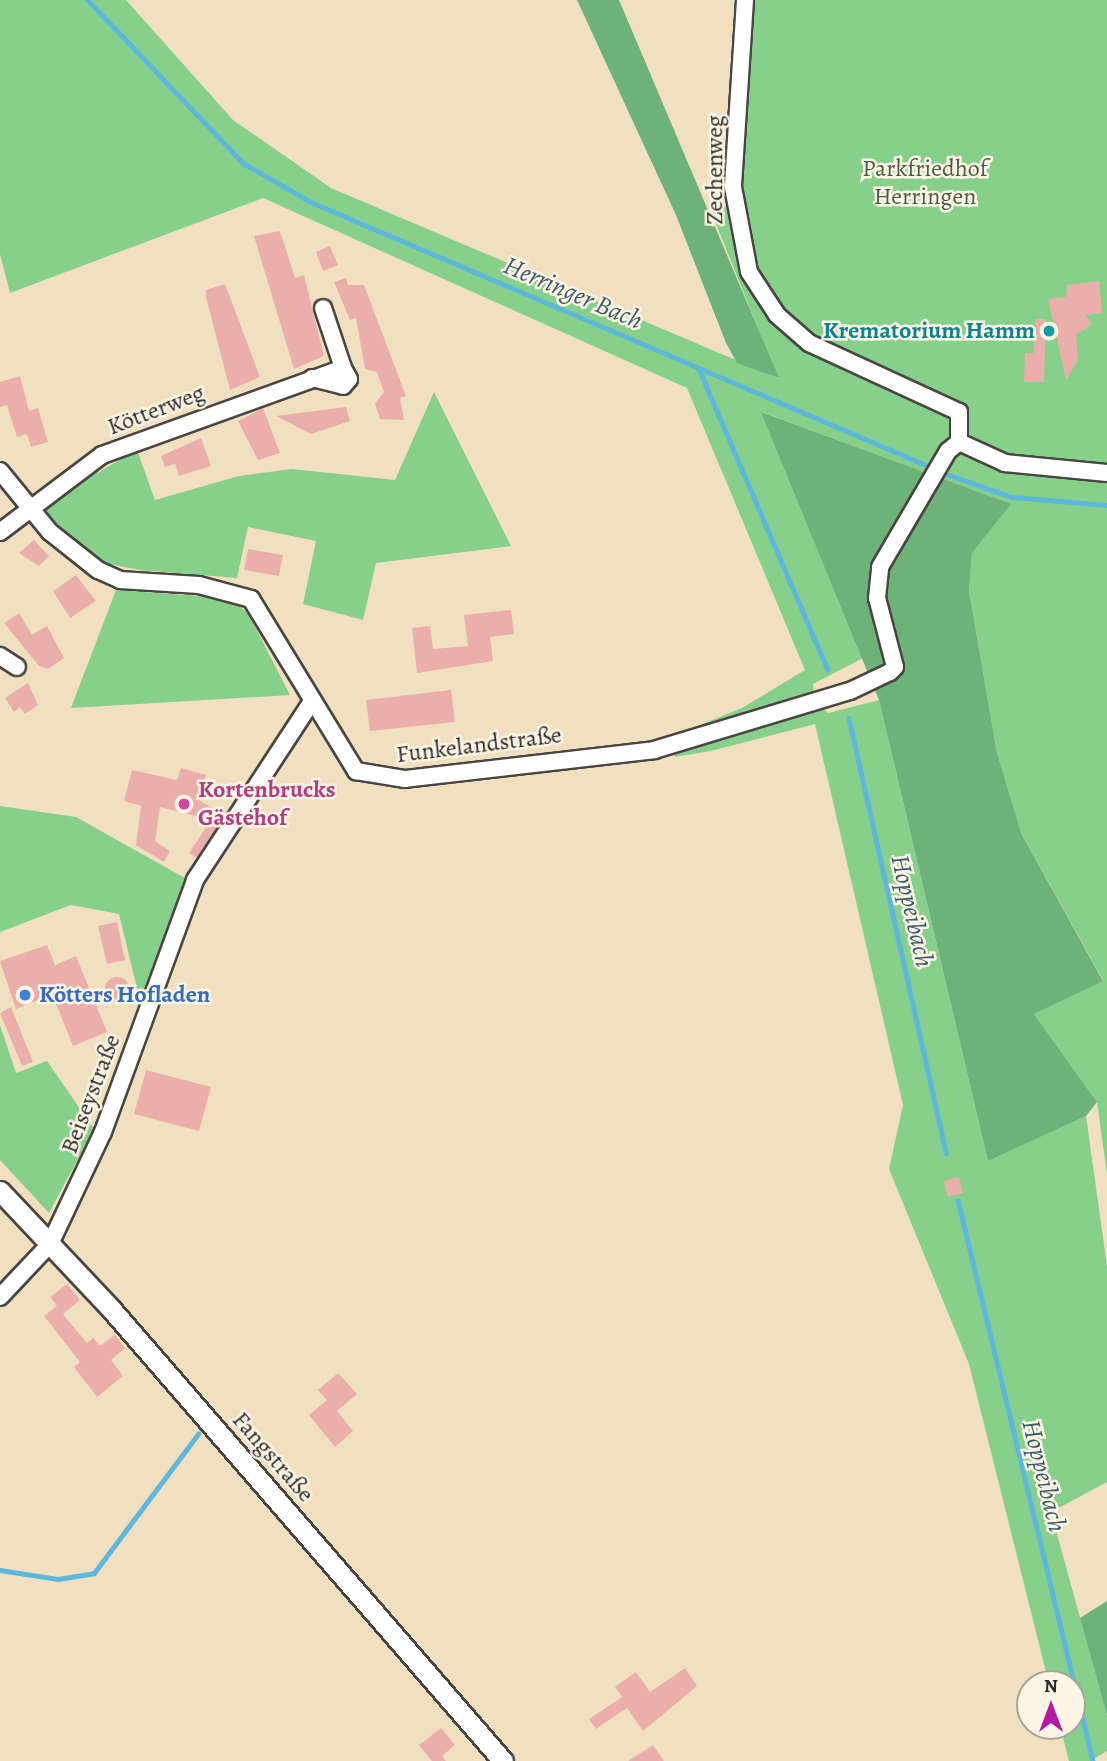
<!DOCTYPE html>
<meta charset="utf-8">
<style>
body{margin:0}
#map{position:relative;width:1107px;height:1761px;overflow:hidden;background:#f0e0c0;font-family:Alegreya,serif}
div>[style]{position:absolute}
.green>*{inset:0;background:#87d08c}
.forest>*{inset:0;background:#6db278}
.stream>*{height:4.5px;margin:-2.25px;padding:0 2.25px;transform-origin:2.25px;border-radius:2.25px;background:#5db8db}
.building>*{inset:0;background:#eaafab}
.round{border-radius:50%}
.roads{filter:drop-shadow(2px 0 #494641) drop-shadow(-2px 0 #494641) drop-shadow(0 2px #494641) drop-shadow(0 -2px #494641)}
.minor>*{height:16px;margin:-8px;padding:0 8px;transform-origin:8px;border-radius:8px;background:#fff}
.major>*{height:19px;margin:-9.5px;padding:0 9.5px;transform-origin:9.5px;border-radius:9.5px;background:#fff}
.dots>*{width:19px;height:19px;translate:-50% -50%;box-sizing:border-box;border:4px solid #fcf5e5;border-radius:50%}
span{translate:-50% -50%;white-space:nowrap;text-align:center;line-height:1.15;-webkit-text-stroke:5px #fcf5e5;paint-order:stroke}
.park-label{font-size:24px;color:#475d48}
.street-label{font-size:24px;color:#2b2b2b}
.culture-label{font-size:24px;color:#0d838f;font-weight:700}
.right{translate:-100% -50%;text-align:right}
.hotel-label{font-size:24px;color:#b23c85;font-weight:700}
.left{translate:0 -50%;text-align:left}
.shop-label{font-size:24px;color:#366cbe;font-weight:700}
.water-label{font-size:26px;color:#3c5c69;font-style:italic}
.north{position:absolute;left:1016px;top:1670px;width:70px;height:70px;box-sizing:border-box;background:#fcf5e5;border:2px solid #a8a49b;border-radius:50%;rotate:0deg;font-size:19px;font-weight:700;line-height:28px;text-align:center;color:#2b2b2b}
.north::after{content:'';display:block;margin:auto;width:24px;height:32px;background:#b5179e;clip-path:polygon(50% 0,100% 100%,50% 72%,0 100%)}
</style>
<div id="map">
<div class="green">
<i style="clip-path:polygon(0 0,126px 0,233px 120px,331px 188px,778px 378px,708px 204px,727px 205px,747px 249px,740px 195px,747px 0,1107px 0,1107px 1174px,1097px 1102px,1034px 1014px,1103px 980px,1019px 829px,997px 753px,969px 591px,972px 553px,1010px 504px,762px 412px,865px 657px,813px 684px,814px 694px,680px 733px,742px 708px,805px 670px,687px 388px,263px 198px,10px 293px,0 254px)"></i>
<i style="clip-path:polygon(434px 392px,511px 546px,376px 563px,363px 620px,303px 604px,316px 541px,248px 527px,237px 578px,139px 570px,105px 563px,46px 517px,47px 502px,137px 450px,155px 500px,239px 476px,292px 469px,395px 480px)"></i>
<i style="clip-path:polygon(116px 590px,229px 598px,248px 613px,290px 695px,71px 708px)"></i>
<i style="clip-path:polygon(879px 700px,988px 1161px,1086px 1116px,1107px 1266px,1107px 1482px,1051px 1512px,1107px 1716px,1107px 1751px,1091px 1761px,1069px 1761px,1060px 1726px,1072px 1726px,1072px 1684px,1049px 1684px,969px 1364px,889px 1169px,903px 1105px,815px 724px,711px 751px,675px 757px,673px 749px,820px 705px,828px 713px)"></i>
<i style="clip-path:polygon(0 806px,76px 817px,192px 882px,141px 1005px,119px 914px,71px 905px,0 932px)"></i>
<i style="clip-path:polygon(0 1025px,16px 1073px,47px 1061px,94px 1129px,49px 1213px,0 1160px)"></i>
</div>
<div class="forest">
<i style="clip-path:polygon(577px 0,619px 0,779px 378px,737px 363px,726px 343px,676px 215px)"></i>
<i style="clip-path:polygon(761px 412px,1011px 504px,972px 553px,969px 591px,997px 753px,1021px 833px,1103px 981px,1034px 1014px,1097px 1102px,1086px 1116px,988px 1161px,879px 700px)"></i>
<i style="clip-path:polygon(1107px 1601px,1107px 1716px,1080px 1618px)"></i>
</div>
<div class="stream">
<i style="left:88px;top:0;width:225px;rotate:46.4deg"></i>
<i style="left:243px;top:163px;width:78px;rotate:29.8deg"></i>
<i style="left:311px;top:202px;width:676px;rotate:23.15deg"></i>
<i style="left:699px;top:369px;width:327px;rotate:66.8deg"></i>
<i style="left:941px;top:472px;width:75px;rotate:19.4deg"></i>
<i style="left:1012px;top:497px;width:95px;rotate:4.8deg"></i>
<i style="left:849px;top:718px;width:446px;rotate:77.4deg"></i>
<i style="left:958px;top:1200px;width:577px;rotate:76.47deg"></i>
<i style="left:0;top:1570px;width:59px;rotate:8.8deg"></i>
<i style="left:58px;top:1579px;width:36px;rotate:-9deg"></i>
<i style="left:94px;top:1573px;width:174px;rotate:-53.2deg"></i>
</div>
<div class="building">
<i style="clip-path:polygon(280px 231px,295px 278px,304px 275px,324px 356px,294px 369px,254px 236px)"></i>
<i style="clip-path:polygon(330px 246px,338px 265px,323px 271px,316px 252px)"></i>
<i style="clip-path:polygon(346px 278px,348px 285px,364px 285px,406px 396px,400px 398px,404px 420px,380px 419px,375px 404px,384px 392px,377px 372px,365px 369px,356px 318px,350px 320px,334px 282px)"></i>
<i style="clip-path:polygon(1099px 281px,1102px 313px,1086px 315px,1092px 324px,1076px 335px,1078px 360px,1066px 380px,1048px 299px,1066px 297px,1067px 285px)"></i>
<i style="clip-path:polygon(225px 284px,260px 377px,230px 390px,206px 297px,206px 290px)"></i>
<i style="clip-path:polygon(1035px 319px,1046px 319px,1044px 382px,1024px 382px,1025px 353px,1034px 353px)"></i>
<i style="clip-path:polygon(20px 376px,29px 411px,38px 408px,48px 442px,31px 447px,27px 434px,17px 437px,7px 405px,0 407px,0 382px)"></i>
<i style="clip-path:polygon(346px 407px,350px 421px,311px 434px,276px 416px)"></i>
<i style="clip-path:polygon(263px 408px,280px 453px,258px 460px,238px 421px)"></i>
<i style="clip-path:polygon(201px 438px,211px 466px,179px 476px,175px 464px,165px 467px,161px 456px)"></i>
<i style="clip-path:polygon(34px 540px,49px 556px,39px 566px,19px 553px)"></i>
<i style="clip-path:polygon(248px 549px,283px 555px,279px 576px,244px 570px)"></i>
<i style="clip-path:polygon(76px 575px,96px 601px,70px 618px,53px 591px)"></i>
<i style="clip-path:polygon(511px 610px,514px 634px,490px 637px,493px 661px,417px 673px,412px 628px,430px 626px,433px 649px,468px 646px,464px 615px)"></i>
<i style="clip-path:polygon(19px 613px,32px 635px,47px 626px,64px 658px,48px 669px,39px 666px,4px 623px)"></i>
<i style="clip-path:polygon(28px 683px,38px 705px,25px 714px,20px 707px,14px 712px,5px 698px)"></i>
<i style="clip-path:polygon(451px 690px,455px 722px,370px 731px,366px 700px)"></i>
<i style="clip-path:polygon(181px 768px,206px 775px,199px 800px,225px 816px,197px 858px,189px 853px,211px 820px,160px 807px,155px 841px,170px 851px,164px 862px,136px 845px,141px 806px,124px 801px,132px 770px,177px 780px)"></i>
<i style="clip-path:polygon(117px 922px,125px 960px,107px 964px,98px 926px)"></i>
<i style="clip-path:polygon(47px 945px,55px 965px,76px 956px,107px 1032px,73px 1046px,52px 994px,16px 1009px,0 961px)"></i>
<i class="round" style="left:105px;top:977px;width:24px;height:24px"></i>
<i style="clip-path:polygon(11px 1007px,33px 1062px,22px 1066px,0 1013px)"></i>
<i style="clip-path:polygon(146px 1070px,211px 1087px,199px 1131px,134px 1114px)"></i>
<i style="clip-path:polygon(959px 1177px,963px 1193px,948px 1197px,944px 1181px)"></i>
<i style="clip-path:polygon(67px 1284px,80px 1300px,63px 1314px,87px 1343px,93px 1338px,100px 1346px,115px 1335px,125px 1348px,111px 1360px,123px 1376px,97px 1397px,74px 1367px,80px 1362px,44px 1316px,57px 1306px,50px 1297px)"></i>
<i style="clip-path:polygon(338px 1373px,357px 1394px,337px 1411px,353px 1431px,335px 1447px,309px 1415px,327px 1400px,318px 1390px)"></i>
<i style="clip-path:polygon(685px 1668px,697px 1686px,643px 1731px,627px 1708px,596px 1729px,589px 1719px,622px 1697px,615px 1687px,636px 1672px,650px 1692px)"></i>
<i style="clip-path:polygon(441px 1728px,455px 1745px,442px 1756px,446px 1761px,432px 1761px,419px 1745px)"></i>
<i style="clip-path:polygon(653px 1745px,664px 1761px,628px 1761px)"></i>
</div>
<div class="roads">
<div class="minor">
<i style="left:745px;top:0;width:187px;rotate:93.7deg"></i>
<i style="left:733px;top:187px;width:86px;rotate:79.3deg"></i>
<i style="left:749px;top:272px;width:51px;rotate:56.9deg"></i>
<i style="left:777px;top:315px;width:43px;rotate:41.2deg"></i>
<i style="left:809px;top:343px;width:165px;rotate:24.7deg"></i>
<i style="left:959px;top:412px;width:30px;rotate:90deg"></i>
<i style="left:312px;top:378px;width:32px;rotate:14deg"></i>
<i style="left:343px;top:386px;width:9px;rotate:-49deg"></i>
<i style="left:349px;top:379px;width:13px;rotate:-119deg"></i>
<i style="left:959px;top:442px;width:51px;rotate:24.5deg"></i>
<i style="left:1005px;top:463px;width:102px;rotate:5.6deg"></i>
<i style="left:0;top:471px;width:79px;rotate:50.7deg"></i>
<i style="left:50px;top:532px;width:61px;rotate:38.4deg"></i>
<i style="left:98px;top:570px;width:24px;rotate:24deg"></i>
<i style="left:120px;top:580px;width:79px;rotate:3.6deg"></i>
<i style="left:199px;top:585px;width:54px;rotate:15.1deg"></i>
<i style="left:251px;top:599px;width:202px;rotate:58.6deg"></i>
<i style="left:356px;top:771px;width:50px;rotate:9.3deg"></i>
<i style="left:405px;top:779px;width:251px;rotate:-6.6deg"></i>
<i style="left:654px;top:750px;width:205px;rotate:-16.8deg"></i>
<i style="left:850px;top:691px;width:44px;rotate:-25.4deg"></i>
<i style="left:890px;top:672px;width:7px;rotate:-45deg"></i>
<i style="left:895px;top:667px;width:71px;rotate:-104.6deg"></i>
<i style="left:877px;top:598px;width:31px;rotate:-84deg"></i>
<i style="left:880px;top:567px;width:134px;rotate:-59.6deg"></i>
<i style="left:948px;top:451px;width:14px;rotate:-39deg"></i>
<i style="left:0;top:532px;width:128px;rotate:-37deg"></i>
<i style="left:102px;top:455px;width:256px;rotate:-19.8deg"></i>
<i style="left:343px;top:368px;width:63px;rotate:-108.4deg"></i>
<i style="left:0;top:656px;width:20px;rotate:33deg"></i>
<i style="left:0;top:1297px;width:73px;rotate:-46.7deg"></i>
<i style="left:50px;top:1244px;width:124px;rotate:-64.7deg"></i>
<i style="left:103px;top:1132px;width:268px;rotate:-69.9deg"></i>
<i style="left:195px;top:880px;width:212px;rotate:-56.8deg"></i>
</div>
<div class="major">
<i style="left:0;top:1191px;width:163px;rotate:46.7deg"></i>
<i style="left:112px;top:1310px;width:597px;rotate:49.08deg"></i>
</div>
</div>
<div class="dots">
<i style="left:1049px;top:331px;background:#0f9aa8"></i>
<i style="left:184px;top:804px;background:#d1479c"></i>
<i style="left:25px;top:995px;background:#3f7fe0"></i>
</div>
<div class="park-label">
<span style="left:925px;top:183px">Parkfriedhof<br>Herringen</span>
</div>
<div class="street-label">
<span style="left:715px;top:170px;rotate:-90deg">Zechenweg</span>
<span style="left:156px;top:410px;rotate:-21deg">Kötterweg</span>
<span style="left:479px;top:745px;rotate:-7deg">Funkelandstraße</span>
<span style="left:91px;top:1094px;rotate:-69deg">Beiseystraße</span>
<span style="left:273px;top:1457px;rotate:49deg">Fangstraße</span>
</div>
<div class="culture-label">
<span class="right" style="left:1035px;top:331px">Krematorium Hamm</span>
</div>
<div class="hotel-label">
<span class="left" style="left:198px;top:804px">Kortenbrucks<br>Gästehof</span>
</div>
<div class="shop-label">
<span class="left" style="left:39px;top:995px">Kötters Hofladen</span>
</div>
<div class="water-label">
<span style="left:573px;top:293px;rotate:23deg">Herringer Bach</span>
<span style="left:912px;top:911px;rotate:77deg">Hoppeibach</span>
<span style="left:1044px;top:1476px;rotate:76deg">Hoppeibach</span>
</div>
<div class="north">N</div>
</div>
